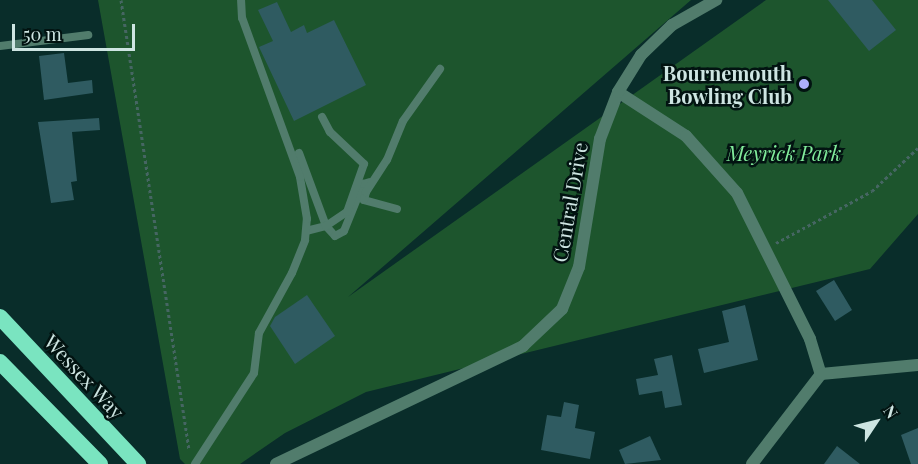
<!DOCTYPE html>
<style>
body{margin:0}
#map{position:relative;width:918px;height:464px;overflow:hidden;background:#092d2a;font-family:"Playfair Display",serif}
div>[style]{position:absolute}
.green>*{inset:0;background:#1d552d}
.building>*{inset:0;background:#2f5b61}
.path>*{height:3px;margin-top:-1.5px;transform-origin:0;background:repeating-linear-gradient(90deg,#466663 0 3px,transparent 0 6px)}
.service>*{height:8px;margin:-4px;padding:0 4px;transform-origin:4px;border-radius:4px;background:#517c6c}
.minor>*{height:12px;margin:-6px;padding:0 6px;transform-origin:6px;border-radius:6px;background:#517c6c}
.tertiary>*{height:12px;margin:-6px;padding:0 6px;transform-origin:6px;border-radius:6px;background:#517c6c}
.trunk>*{height:16px;margin:-8px;padding:0 8px;transform-origin:8px;border-radius:8px;background:#7ae4c0}
.dots>*{width:16px;height:16px;translate:-50% -50%;box-sizing:border-box;border:3px solid #021311;border-radius:50%}
span{translate:-50% -50%;white-space:nowrap;text-align:center;line-height:1.15;-webkit-text-stroke:5px #021311;paint-order:stroke}
.poi-label{font-size:20px;color:#cee5e2;font-weight:700}
.right{translate:-100% -50%;text-align:right}
.park-label{font-size:20px;color:#81ec9b;font-style:italic}
.street-label{font-size:20px;color:#cee5e2}
.north{position:absolute;left:846px;top:392px;width:60px;height:60px;-webkit-text-stroke:4px #021311;paint-order:stroke;rotate:55deg;font-size:16px;font-weight:700;line-height:24px;text-align:center;color:#cee5e2}
.north::after{content:'';display:block;margin:auto;width:21px;height:27px;background:#cee5e2;clip-path:polygon(50% 0,100% 100%,50% 72%,0 100%)}
.scale{position:absolute;left:12px;top:24px;width:123px;height:27px;box-sizing:border-box;border:3px solid #cee5e2;border-top:0;padding-left:8px;font-size:18px;line-height:21px;white-space:nowrap;color:#cee5e2;-webkit-text-stroke:4px #021311;paint-order:stroke}
</style>
<div id="map">
<div class="green">
<i style="clip-path:polygon(98px 0,691px 0,348px 297px,766px 0,918px 0,918px 214px,870px 269px,366px 392px,285px 433px,240px 464px,185px 464px,180px 459px)"></i>
</div>
<div class="building">
<i style="clip-path:polygon(828px 0,872px 0,896px 30px,869px 51px)"></i>
<i style="clip-path:polygon(277px 2px,291px 32px,304px 25px,307px 33px,334px 20px,366px 85px,294px 121px,259px 47px,273px 41px,258px 10px)"></i>
<i style="clip-path:polygon(64px 53px,68px 83px,92px 80px,93px 93px,44px 100px,39px 56px)"></i>
<i style="clip-path:polygon(99px 118px,100px 130px,72px 132px,77px 181px,71px 182px,74px 200px,51px 203px,38px 122px)"></i>
<i style="clip-path:polygon(834px 280px,852px 310px,835px 321px,816px 291px)"></i>
<i style="clip-path:polygon(307px 295px,335px 336px,295px 364px,270px 326px,275px 317px)"></i>
<i style="clip-path:polygon(745px 305px,758px 360px,704px 373px,698px 349px,729px 342px,722px 311px)"></i>
<i style="clip-path:polygon(672px 355px,682px 405px,665px 408px,662px 391px,639px 395px,636px 379px,658px 375px,654px 359px)"></i>
<i style="clip-path:polygon(564px 402px,579px 405px,575px 428px,595px 432px,590px 459px,541px 450px,547px 415px,561px 417px)"></i>
<i style="clip-path:polygon(918px 428px,918px 464px,911px 464px,901px 435px)"></i>
<i style="clip-path:polygon(650px 436px,661px 460px,625px 464px,619px 450px)"></i>
<i style="clip-path:polygon(837px 446px,860px 464px,824px 464px)"></i>
</div>
<div class="path">
<i style="left:121px;top:0;width:455px;rotate:81.4deg"></i>
<i style="left:776px;top:243px;width:109px;rotate:-28.4deg"></i>
<i style="left:872px;top:191px;width:63px;rotate:-43.1deg"></i>
</div>
<div class="service">
<i style="left:0;top:46px;width:89px;rotate:-7.1deg"></i>
<i style="left:299px;top:153px;width:78px;rotate:69.7deg"></i>
<i style="left:326px;top:226px;width:13px;rotate:48deg"></i>
<i style="left:335px;top:236px;width:10px;rotate:-29deg"></i>
<i style="left:344px;top:231px;width:51px;rotate:-68deg"></i>
<i style="left:363px;top:184px;width:7px;rotate:-16deg"></i>
<i style="left:397px;top:209px;width:34px;rotate:-165deg"></i>
<i style="left:364px;top:200px;width:8px;rotate:-76deg"></i>
<i style="left:366px;top:192px;width:38px;rotate:-57deg"></i>
<i style="left:387px;top:160px;width:42px;rotate:-67.7deg"></i>
<i style="left:403px;top:121px;width:64px;rotate:-54.6deg"></i>
<i style="left:306px;top:231px;width:21px;rotate:-14deg"></i>
<i style="left:326px;top:226px;width:25px;rotate:-34deg"></i>
<i style="left:347px;top:212px;width:51px;rotate:-70.5deg"></i>
<i style="left:364px;top:164px;width:47px;rotate:-136.7deg"></i>
<i style="left:330px;top:132px;width:17px;rotate:-118deg"></i>
<i style="left:195px;top:464px;width:108px;rotate:-57deg"></i>
<i style="left:254px;top:373px;width:40px;rotate:-82.9deg"></i>
<i style="left:259px;top:333px;width:68px;rotate:-61.2deg"></i>
<i style="left:292px;top:273px;width:35px;rotate:-68deg"></i>
<i style="left:305px;top:240px;width:21px;rotate:-85deg"></i>
<i style="left:307px;top:219px;width:43px;rotate:-99.5deg"></i>
<i style="left:300px;top:177px;width:169px;rotate:-110deg"></i>
<i style="left:242px;top:18px;width:18px;rotate:-93deg"></i>
</div>
<div class="minor">
<i style="left:618px;top:92px;width:81px;rotate:32.9deg"></i>
<i style="left:686px;top:136px;width:76px;rotate:48.2deg"></i>
<i style="left:737px;top:193px;width:163px;rotate:63.4deg"></i>
<i style="left:810px;top:339px;width:37px;rotate:73deg"></i>
<i style="left:276px;top:464px;width:274px;rotate:-25.5deg"></i>
<i style="left:523px;top:346px;width:54px;rotate:-43.5deg"></i>
<i style="left:562px;top:309px;width:45px;rotate:-68deg"></i>
<i style="left:579px;top:267px;width:130px;rotate:-80.7deg"></i>
<i style="left:600px;top:139px;width:50px;rotate:-69deg"></i>
<i style="left:618px;top:92px;width:44px;rotate:-58.1deg"></i>
<i style="left:641px;top:55px;width:43px;rotate:-44.1deg"></i>
<i style="left:672px;top:25px;width:51px;rotate:-29.6deg"></i>
</div>
<div class="tertiary">
<i style="left:752px;top:464px;width:113px;rotate:-52.5deg"></i>
<i style="left:821px;top:374px;width:97px;rotate:-5.3deg"></i>
</div>
<div class="trunk">
<i style="left:0;top:317px;width:202px;rotate:46.8deg"></i>
<i style="left:0;top:362px;width:143px;rotate:45.6deg"></i>
</div>
<div class="dots">
<i style="left:804px;top:84px;background:#adaffb"></i>
</div>
<div class="poi-label">
<span class="right" style="left:792px;top:84px">Bournemouth<br>Bowling Club</span>
</div>
<div class="park-label">
<span style="left:784px;top:152px">Meyrick Park</span>
</div>
<div class="street-label">
<span style="left:569px;top:202px;rotate:-80deg">Central Drive</span>
<span style="left:85px;top:376px;rotate:47deg">Wessex Way</span>
</div>
<div class="north">N</div>
<div class="scale">50 m</div>
</div>
